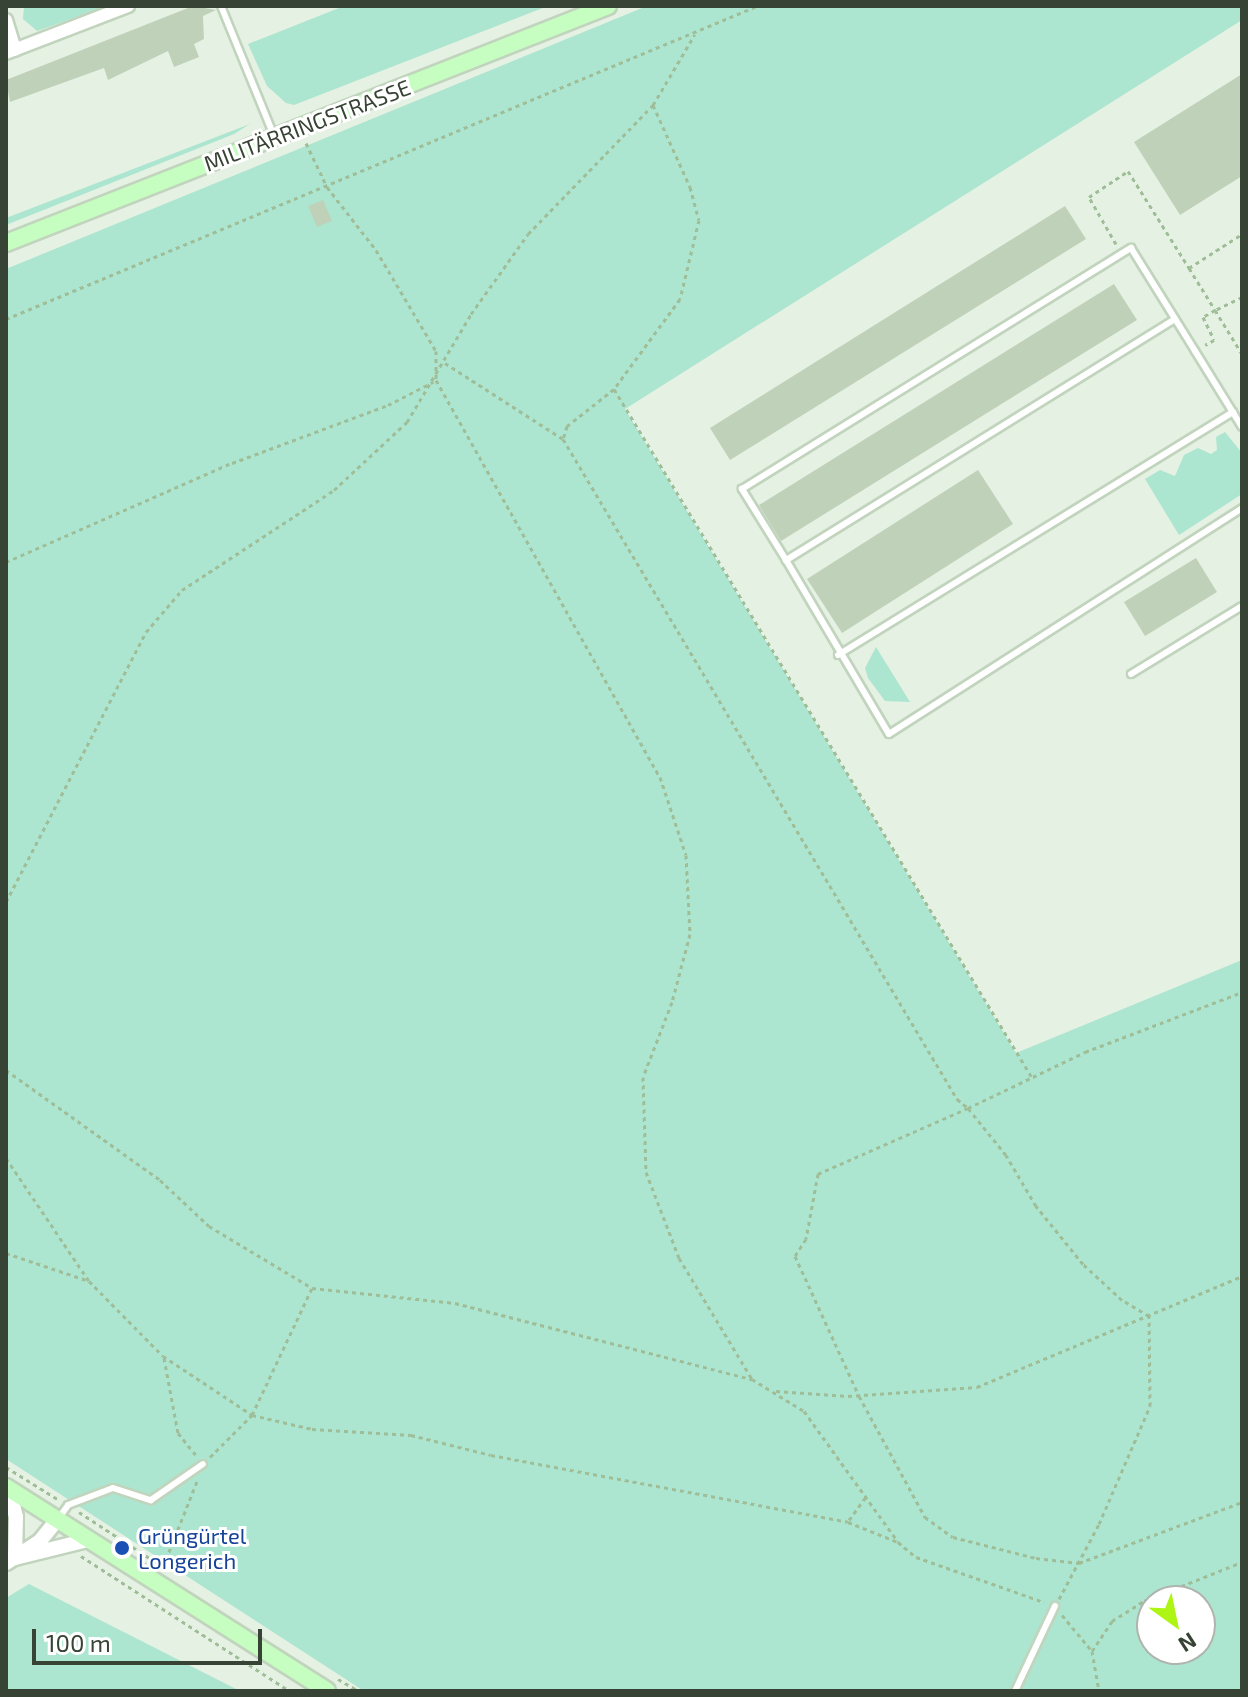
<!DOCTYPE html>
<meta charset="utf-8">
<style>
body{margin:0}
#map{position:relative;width:1248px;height:1697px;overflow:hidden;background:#e5f1e3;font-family:"Exo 2",sans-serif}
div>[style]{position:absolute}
.green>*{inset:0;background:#ace5d0}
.building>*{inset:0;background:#bfd2b9}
.path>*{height:3px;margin-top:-1.5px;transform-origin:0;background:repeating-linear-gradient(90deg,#9fbe98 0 4px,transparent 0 8px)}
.roads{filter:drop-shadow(2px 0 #c1d4bd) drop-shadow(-2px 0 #c1d4bd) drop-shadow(0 2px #c1d4bd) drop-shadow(0 -2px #c1d4bd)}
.service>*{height:6px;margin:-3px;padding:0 3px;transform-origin:3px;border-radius:3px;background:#fff}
.minor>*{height:12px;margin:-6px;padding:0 6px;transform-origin:6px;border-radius:6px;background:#fff}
.tertiary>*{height:14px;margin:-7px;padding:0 7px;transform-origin:7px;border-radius:7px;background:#fff}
.secondary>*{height:16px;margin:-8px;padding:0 8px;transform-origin:8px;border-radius:8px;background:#c6fdc1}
.dots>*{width:22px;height:22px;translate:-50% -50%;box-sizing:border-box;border:4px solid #fff;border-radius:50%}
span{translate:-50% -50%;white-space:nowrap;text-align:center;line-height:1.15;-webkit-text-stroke:6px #fff;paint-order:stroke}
.street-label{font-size:22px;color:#374334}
.transit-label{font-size:22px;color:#164399}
.left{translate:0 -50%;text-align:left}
.frame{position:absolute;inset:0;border:8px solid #374334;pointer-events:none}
.north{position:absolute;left:1136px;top:1585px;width:80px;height:80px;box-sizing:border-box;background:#fff;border:2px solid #afb4ae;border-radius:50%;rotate:147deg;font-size:22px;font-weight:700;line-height:32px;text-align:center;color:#374334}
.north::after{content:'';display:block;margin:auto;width:28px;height:36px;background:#aef516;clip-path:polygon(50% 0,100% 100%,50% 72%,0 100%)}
.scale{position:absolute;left:32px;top:1629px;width:230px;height:36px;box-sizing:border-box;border:4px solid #374334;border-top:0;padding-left:10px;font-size:24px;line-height:28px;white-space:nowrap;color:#374334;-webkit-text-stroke:6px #fff;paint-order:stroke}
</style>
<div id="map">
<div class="green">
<i style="clip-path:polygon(24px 6px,107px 6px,37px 31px,23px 19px)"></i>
<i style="clip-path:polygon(344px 6px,548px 6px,294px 105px,286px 103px,267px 86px,248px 44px)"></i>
<i style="clip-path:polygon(evenodd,647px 6px,1242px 6px,1242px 20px,625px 409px,1016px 1053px,1242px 960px,1242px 1691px,364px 1691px,6px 1459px,6px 269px,647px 6px,1152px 1601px,1200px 1601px,1200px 1649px,1152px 1649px,1152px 1601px)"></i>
<i style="clip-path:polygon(250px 124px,234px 134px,6px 225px,6px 218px)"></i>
<i style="clip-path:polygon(1225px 432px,1242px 453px,1242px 494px,1179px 535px,1145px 479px,1160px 470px,1175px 476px,1184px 455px,1198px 448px,1211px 454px,1217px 450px,1216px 437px)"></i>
<i style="clip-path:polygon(876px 647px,910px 702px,885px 701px,868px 678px,865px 668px)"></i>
<i style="clip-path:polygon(29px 1584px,240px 1691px,6px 1691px,6px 1598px)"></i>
</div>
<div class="building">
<i style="clip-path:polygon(193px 6px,216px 10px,203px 16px,204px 39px,194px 44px,199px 57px,174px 67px,168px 51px,108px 80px,104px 68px,10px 102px,6px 80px)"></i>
<i style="clip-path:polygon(1242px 74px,1242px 176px,1180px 215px,1134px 142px)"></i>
<i style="clip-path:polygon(323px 200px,332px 221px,317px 227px,308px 206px)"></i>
<i style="clip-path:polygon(1065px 206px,1086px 239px,730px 460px,710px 428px)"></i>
<i style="clip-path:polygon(1114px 284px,1137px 320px,781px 541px,759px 505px)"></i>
<i style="clip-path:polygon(978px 470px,1013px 524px,842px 633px,807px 579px)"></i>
<i style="clip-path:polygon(1196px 558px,1217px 592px,1145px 636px,1124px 602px)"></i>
</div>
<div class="path">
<i style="left:653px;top:105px;width:90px;rotate:65.7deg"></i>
<i style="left:690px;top:187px;width:34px;rotate:75deg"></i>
<i style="left:699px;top:220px;width:81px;rotate:103.5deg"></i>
<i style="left:680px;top:299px;width:112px;rotate:126.3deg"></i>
<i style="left:614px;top:389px;width:60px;rotate:141.8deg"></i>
<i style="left:567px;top:426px;width:14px;rotate:107deg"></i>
<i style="left:563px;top:439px;width:769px;rotate:59.16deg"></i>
<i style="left:957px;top:1099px;width:14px;rotate:39deg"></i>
<i style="left:968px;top:1108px;width:164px;rotate:156.3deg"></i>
<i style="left:818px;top:1174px;width:66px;rotate:100.5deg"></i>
<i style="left:806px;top:1239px;width:20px;rotate:123deg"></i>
<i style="left:795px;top:1256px;width:154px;rotate:65.4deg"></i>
<i style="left:859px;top:1396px;width:138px;rotate:61.4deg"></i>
<i style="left:925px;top:1517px;width:34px;rotate:36deg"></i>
<i style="left:953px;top:1537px;width:86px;rotate:14.2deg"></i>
<i style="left:1036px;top:1558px;width:43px;rotate:6.6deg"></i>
<i style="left:1079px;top:1563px;width:174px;rotate:-20.5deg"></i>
<i style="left:306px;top:143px;width:49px;rotate:64.5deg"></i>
<i style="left:327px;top:187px;width:80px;rotate:52.1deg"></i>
<i style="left:376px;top:250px;width:117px;rotate:59.3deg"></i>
<i style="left:436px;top:351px;width:29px;rotate:90deg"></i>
<i style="left:436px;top:380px;width:456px;rotate:60.6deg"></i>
<i style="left:660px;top:777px;width:82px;rotate:71.6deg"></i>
<i style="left:686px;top:855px;width:79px;rotate:87.1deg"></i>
<i style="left:690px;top:934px;width:70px;rotate:104.8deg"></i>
<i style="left:672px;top:1002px;width:80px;rotate:111.1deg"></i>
<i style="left:643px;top:1077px;width:95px;rotate:88.2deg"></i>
<i style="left:646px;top:1172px;width:92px;rotate:69deg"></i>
<i style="left:679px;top:1258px;width:141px;rotate:58.9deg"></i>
<i style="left:1116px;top:244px;width:54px;rotate:-119.9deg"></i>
<i style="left:1089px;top:197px;width:47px;rotate:-33.7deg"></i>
<i style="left:1128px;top:171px;width:115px;rotate:57.8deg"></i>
<i style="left:1189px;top:268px;width:63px;rotate:-32.7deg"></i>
<i style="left:1189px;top:268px;width:49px;rotate:58.2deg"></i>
<i style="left:1215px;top:310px;width:14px;rotate:150deg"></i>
<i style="left:1203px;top:317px;width:25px;rotate:64deg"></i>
<i style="left:1214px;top:340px;width:10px;rotate:151deg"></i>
<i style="left:1242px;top:297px;width:30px;rotate:154deg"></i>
<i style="left:1215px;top:310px;width:52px;rotate:58.5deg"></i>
<i style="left:6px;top:319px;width:814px;rotate:-22.63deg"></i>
<i style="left:445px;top:363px;width:140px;rotate:32.8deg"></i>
<i style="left:614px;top:389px;width:804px;rotate:58.74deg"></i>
<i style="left:6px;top:562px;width:247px;rotate:-23.7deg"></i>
<i style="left:232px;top:463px;width:166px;rotate:-20.4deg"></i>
<i style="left:388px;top:405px;width:51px;rotate:-27.1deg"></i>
<i style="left:6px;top:902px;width:304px;rotate:-62.6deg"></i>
<i style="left:146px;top:632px;width:55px;rotate:-49.4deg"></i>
<i style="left:182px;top:590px;width:182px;rotate:-33.3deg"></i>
<i style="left:334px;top:490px;width:100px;rotate:-43deg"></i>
<i style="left:407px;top:422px;width:126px;rotate:-59.3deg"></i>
<i style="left:471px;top:314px;width:98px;rotate:-54.5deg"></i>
<i style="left:528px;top:234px;width:180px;rotate:-45.9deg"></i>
<i style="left:653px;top:105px;width:82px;rotate:-59.4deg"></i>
<i style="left:6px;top:1070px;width:189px;rotate:35.5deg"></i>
<i style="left:160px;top:1180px;width:67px;rotate:43.2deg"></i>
<i style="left:209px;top:1226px;width:120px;rotate:31deg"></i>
<i style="left:312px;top:1288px;width:144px;rotate:6deg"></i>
<i style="left:455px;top:1303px;width:307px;rotate:14.4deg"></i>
<i style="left:752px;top:1379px;width:61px;rotate:31.6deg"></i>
<i style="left:804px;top:1411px;width:161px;rotate:54.3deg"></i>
<i style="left:898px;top:1542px;width:23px;rotate:40deg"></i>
<i style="left:916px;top:1557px;width:136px;rotate:19.4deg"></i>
<i style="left:6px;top:1158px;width:148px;rotate:56deg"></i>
<i style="left:89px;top:1281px;width:105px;rotate:45.4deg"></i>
<i style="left:163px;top:1356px;width:107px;rotate:33.5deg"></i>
<i style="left:252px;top:1415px;width:62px;rotate:13.1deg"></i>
<i style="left:312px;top:1429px;width:99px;rotate:3.5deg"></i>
<i style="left:411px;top:1435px;width:82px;rotate:14deg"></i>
<i style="left:491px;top:1455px;width:363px;rotate:10.6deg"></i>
<i style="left:848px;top:1522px;width:54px;rotate:21.8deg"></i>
<i style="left:6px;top:1253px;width:84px;rotate:18.6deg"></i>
<i style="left:164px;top:1358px;width:76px;rotate:79.4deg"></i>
<i style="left:178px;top:1433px;width:28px;rotate:51deg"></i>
<i style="left:776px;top:1391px;width:72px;rotate:4deg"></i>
<i style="left:848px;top:1396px;width:129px;rotate:-4deg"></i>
<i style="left:977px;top:1387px;width:287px;rotate:-22.7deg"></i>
<i style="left:210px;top:1457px;width:59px;rotate:-45deg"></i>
<i style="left:252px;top:1415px;width:140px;rotate:-64.7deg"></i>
<i style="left:6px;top:1467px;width:62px;rotate:31.9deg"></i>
<i style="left:79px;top:1512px;width:97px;rotate:33.2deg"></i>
<i style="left:849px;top:1520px;width:29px;rotate:-54deg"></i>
<i style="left:81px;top:1556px;width:249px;rotate:32.9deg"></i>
<i style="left:163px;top:1567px;width:92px;rotate:-68.4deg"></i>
<i style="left:1059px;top:1599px;width:85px;rotate:-61.9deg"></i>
<i style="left:1099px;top:1524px;width:129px;rotate:-66.6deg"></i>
<i style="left:1150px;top:1406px;width:90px;rotate:-90.6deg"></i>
<i style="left:1149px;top:1316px;width:31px;rotate:-149deg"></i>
<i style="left:1122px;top:1300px;width:53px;rotate:-137.3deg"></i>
<i style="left:1083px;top:1264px;width:75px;rotate:-129deg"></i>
<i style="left:1036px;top:1206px;width:59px;rotate:-120.5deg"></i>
<i style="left:1006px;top:1155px;width:60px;rotate:-129deg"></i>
<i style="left:968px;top:1108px;width:130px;rotate:-25.6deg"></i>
<i style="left:1085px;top:1052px;width:168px;rotate:-20.9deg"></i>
<i style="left:1062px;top:1615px;width:47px;rotate:50.2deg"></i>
<i style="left:1092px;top:1651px;width:41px;rotate:80.1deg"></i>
<i style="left:1092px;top:1651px;width:36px;rotate:-56deg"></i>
<i style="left:1112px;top:1621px;width:38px;rotate:-32deg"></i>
<i style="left:1144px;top:1601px;width:105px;rotate:-21.7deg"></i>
<i style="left:338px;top:1679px;width:24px;rotate:30deg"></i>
</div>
<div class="roads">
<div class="service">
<i style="left:221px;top:6px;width:140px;rotate:67.8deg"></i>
<i style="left:1175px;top:319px;width:458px;rotate:148.2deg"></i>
<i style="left:786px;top:560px;width:84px;rotate:-121.8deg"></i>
<i style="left:742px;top:489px;width:458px;rotate:-31.8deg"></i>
<i style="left:1131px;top:248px;width:121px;rotate:58.1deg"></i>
<i style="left:1195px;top:351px;width:89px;rotate:58.3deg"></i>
<i style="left:786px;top:560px;width:202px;rotate:59.4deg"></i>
<i style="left:889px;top:734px;width:419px;rotate:-32.6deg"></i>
<i style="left:838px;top:655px;width:464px;rotate:-31.6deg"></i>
<i style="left:1131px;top:674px;width:130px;rotate:-31.5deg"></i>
<i style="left:58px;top:1519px;width:17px;rotate:-54deg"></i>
<i style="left:68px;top:1505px;width:48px;rotate:-20.7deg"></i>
<i style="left:113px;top:1488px;width:40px;rotate:18deg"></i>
<i style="left:151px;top:1500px;width:63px;rotate:-34.7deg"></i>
<i style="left:1015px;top:1691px;width:94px;rotate:-64.8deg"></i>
</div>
<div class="minor">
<i style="left:6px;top:20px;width:31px;rotate:73deg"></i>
<i style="left:6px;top:53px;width:131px;rotate:-21.1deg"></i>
</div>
<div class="tertiary">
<i style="left:9px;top:1489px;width:29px;rotate:76deg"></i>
<i style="left:16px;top:1517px;width:41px;rotate:91.4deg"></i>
<i style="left:15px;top:1558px;width:75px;rotate:-13.9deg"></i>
<i style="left:6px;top:1563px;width:40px;rotate:-32.9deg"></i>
<i style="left:40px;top:1541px;width:27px;rotate:-51deg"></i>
</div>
<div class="secondary">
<i style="left:6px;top:243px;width:647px;rotate:-21.49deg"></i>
<i style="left:6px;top:1487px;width:380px;rotate:32.4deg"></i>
</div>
</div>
<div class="dots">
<i style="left:122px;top:1548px;background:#1a4fb4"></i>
</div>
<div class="street-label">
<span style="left:307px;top:125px;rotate:-21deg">MILITÄRRINGSTRASSE</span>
</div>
<div class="transit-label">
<span class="left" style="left:138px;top:1548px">Grüngürtel<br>Longerich</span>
</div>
<div class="frame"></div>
<div class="north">N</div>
<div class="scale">100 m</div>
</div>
